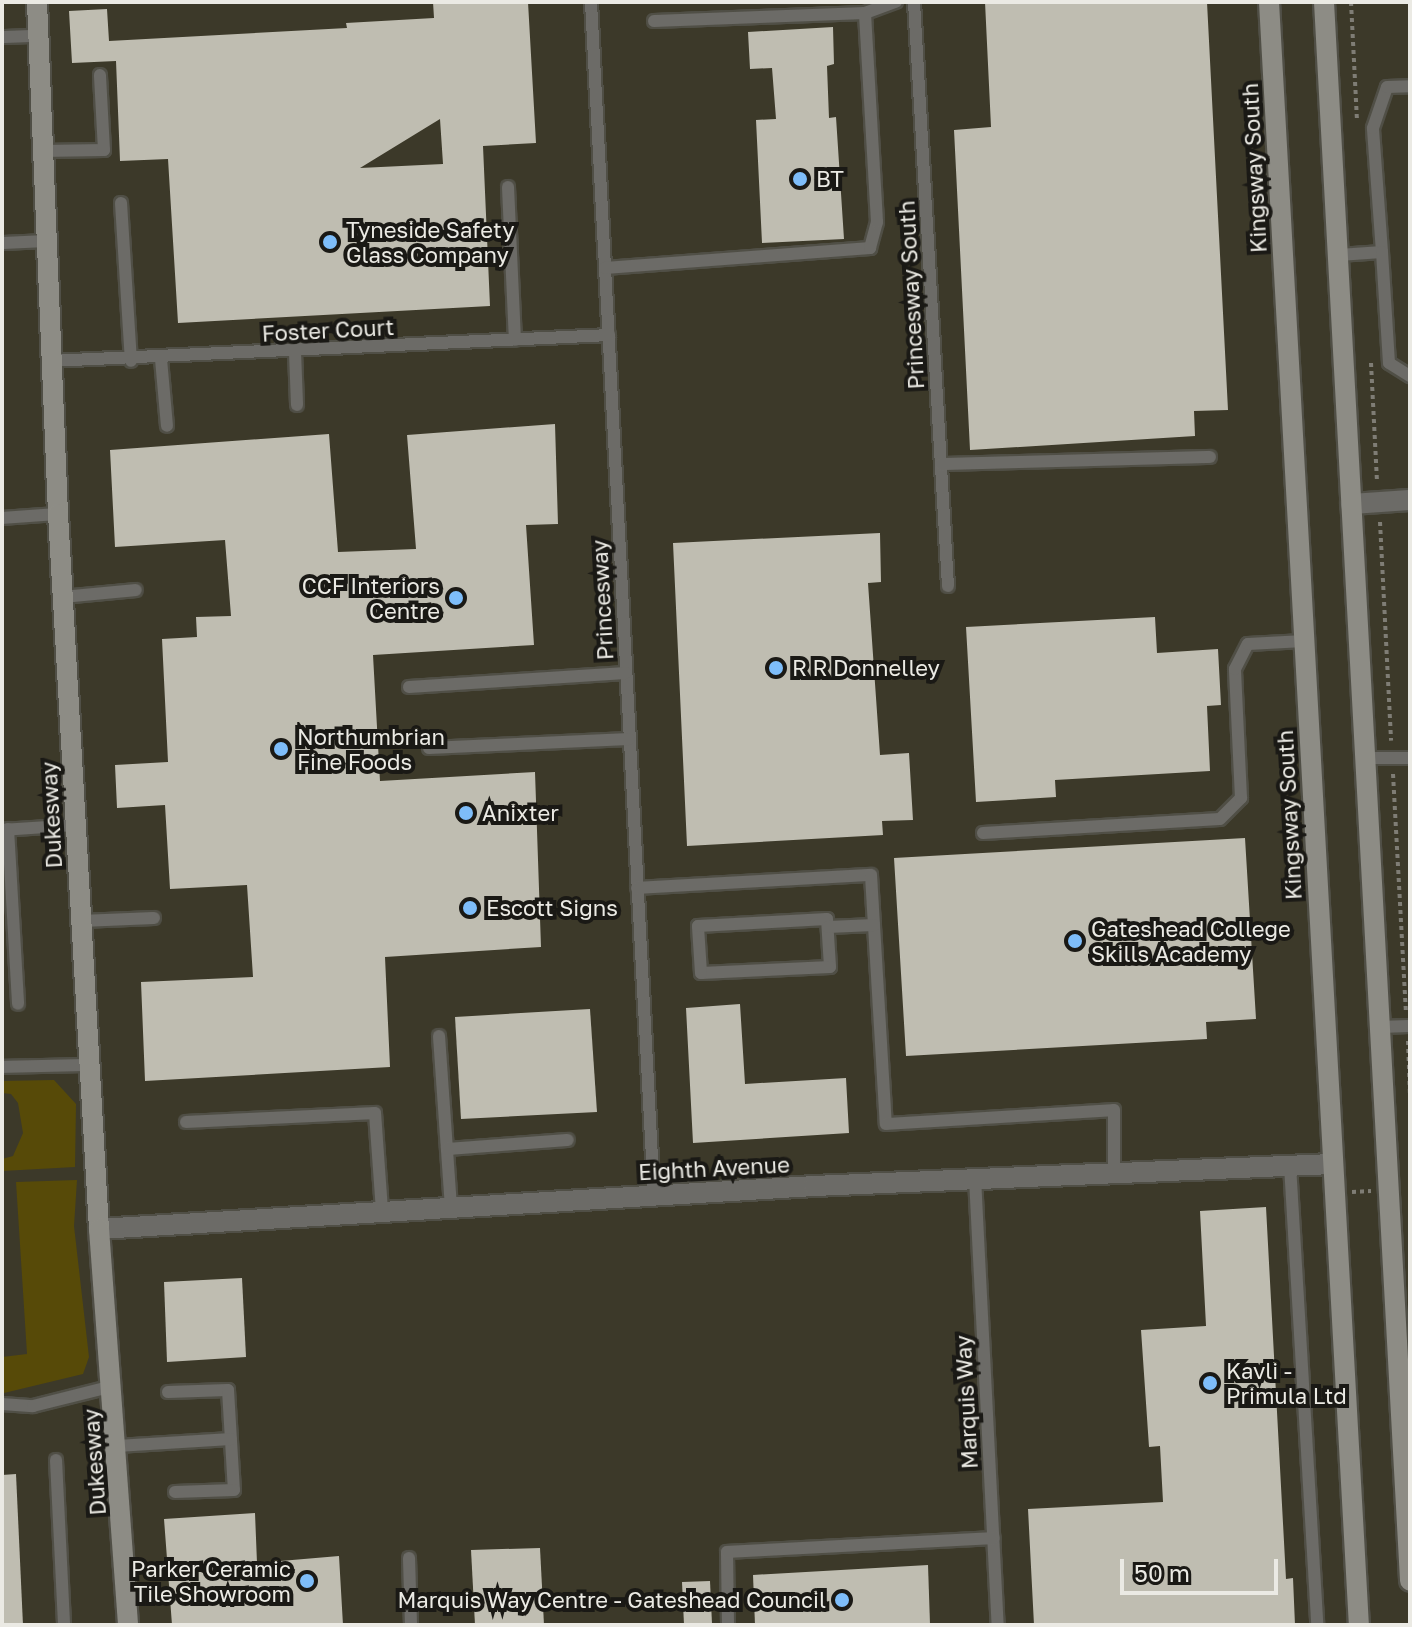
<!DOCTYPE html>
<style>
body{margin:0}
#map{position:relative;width:1412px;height:1627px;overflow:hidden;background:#333128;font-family:"Golos Text",sans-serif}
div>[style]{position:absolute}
.built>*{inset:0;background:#3c3929}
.green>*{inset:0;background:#574a08}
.building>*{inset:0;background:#bfbdb1}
.path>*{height:4px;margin-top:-2px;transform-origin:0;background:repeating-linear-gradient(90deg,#7f7d75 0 4px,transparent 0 8px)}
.roads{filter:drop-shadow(2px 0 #504f46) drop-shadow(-2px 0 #504f46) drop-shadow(0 2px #504f46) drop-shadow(0 -2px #504f46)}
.lane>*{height:12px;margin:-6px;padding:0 6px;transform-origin:6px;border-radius:6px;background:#6c6b67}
.street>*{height:20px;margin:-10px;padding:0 10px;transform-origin:10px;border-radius:10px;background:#6c6b67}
.secondary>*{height:20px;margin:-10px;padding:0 10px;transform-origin:10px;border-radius:10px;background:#8d8c85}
.dots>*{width:22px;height:22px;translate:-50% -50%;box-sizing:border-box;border:4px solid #1a1915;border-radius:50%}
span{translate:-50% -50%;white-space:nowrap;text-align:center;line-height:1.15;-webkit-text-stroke:8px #1a1915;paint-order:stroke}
.street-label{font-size:22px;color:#ebeae4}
.poi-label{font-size:22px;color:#ebeae4}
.left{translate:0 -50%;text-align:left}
.right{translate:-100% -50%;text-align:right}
.frame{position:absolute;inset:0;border:4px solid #ebeae4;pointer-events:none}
.scale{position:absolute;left:1120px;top:1559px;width:158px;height:36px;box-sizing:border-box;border:4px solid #ebeae4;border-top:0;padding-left:10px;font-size:24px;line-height:28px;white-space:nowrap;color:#ebeae4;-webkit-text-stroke:6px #1a1915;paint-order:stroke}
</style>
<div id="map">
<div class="built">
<i style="clip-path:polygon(2px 2px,1410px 2px,1410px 1625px,2px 1625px)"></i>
</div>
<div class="green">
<i style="clip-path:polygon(54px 1080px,76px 1104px,75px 1167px,2px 1171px,2px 1159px,13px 1156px,23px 1133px,18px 1103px,11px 1094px,2px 1093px,2px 1081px)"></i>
<i style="clip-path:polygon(77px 1180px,74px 1226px,89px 1357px,83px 1374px,4px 1393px,2px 1357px,27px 1354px,16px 1182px)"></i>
</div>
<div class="building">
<i style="clip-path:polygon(evenodd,433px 2px,528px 2px,536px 143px,483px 146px,490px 306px,178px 323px,168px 159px,120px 161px,116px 61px,72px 63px,69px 11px,107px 9px,109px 41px,347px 28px,346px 23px,434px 18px,433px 2px,440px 119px,443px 164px,360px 168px,440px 119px)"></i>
<i style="clip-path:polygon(985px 2px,1207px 2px,1228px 410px,1194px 411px,1195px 436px,970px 450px,954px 130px,991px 127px)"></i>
<i style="clip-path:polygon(833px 27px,834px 64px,827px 66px,829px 118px,836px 117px,844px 239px,762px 243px,756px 120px,776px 119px,772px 68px,750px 69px,748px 32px)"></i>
<i style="clip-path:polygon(555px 424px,558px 524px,526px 525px,534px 645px,373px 655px,380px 781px,535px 772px,541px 947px,385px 957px,390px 1067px,145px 1081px,141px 982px,253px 977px,247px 885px,170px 889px,165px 805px,117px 808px,115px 765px,168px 762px,162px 639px,197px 637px,196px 617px,231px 616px,225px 540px,115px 547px,110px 450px,329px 434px,338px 552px,416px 549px,407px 435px)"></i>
<i style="clip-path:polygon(880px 533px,881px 582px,868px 583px,880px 755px,909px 753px,913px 820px,882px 821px,883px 835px,687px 846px,673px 543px)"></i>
<i style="clip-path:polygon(1155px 617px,1157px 653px,1218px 649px,1221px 705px,1207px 706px,1210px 771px,1055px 780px,1056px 797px,976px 802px,966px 627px)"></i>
<i style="clip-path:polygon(1245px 838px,1256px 1019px,1206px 1022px,1207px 1039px,906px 1056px,894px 858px)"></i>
<i style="clip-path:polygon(740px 1004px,745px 1084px,846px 1078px,849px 1133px,693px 1143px,686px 1008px)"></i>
<i style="clip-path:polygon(590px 1009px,597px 1112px,461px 1119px,455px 1017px)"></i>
<i style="clip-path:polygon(1266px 1207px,1286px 1579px,1293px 1578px,1295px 1625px,1034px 1625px,1028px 1509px,1163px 1502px,1160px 1446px,1149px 1447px,1141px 1330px,1206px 1326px,1200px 1211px)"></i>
<i style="clip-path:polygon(242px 1278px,246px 1357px,167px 1362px,164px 1282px)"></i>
<i style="clip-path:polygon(16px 1474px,23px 1625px,2px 1625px,2px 1475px)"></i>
<i style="clip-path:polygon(255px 1513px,257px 1563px,339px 1556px,343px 1625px,172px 1625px,164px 1519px)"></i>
<i style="clip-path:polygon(540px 1548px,544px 1625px,475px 1625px,471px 1550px)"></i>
<i style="clip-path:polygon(928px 1565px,930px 1624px,755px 1625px,753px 1575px)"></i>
<i style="clip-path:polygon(710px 1581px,712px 1624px,684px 1625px,682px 1582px)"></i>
</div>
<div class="path">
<i style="left:1351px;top:2px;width:120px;rotate:87.1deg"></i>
<i style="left:1371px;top:363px;width:119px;rotate:87.1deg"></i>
<i style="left:1380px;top:522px;width:219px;rotate:87.1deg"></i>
<i style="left:1393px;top:774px;width:239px;rotate:86.9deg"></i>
<i style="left:1408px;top:1041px;width:54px;rotate:87.9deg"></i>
<i style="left:1352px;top:1192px;width:19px;rotate:-3deg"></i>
</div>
<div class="roads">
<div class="lane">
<i style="left:591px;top:2px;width:1195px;rotate:86.98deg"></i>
<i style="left:914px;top:2px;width:585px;rotate:86.67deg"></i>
<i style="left:654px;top:21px;width:211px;rotate:-2.2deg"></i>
<i style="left:865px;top:13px;width:33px;rotate:-20deg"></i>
<i style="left:2px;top:37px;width:36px;rotate:-2deg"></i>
<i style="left:42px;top:151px;width:62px;rotate:-0.9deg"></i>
<i style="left:104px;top:150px;width:75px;rotate:-93.1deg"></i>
<i style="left:508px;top:187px;width:153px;rotate:87.4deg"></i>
<i style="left:121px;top:203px;width:158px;rotate:86.4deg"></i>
<i style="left:2px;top:243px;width:43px;rotate:-2.7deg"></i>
<i style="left:1382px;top:252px;width:124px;rotate:-94.2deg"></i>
<i style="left:1373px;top:128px;width:43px;rotate:-71.1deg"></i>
<i style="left:1387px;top:87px;width:23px;rotate:-2deg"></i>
<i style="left:1339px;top:255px;width:43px;rotate:-4deg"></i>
<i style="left:1382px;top:252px;width:111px;rotate:86.4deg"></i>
<i style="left:1389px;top:363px;width:25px;rotate:32deg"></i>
<i style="left:605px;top:268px;width:266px;rotate:-4.3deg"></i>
<i style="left:870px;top:248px;width:27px;rotate:-75deg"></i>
<i style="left:877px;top:222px;width:209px;rotate:-93.3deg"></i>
<i style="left:295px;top:352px;width:53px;rotate:87.8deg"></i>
<i style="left:161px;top:359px;width:67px;rotate:84.9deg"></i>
<i style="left:50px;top:361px;width:560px;rotate:-2.66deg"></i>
<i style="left:941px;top:464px;width:269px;rotate:-1.5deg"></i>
<i style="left:2px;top:518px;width:56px;rotate:-4.1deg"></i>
<i style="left:63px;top:597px;width:73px;rotate:-5.5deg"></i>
<i style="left:409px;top:687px;width:217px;rotate:-3.7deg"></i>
<i style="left:429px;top:748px;width:200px;rotate:-2.6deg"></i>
<i style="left:1365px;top:758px;width:45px"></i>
<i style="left:8px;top:829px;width:175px;rotate:86.7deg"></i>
<i style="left:3px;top:830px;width:73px;rotate:-3.9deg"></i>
<i style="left:983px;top:833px;width:237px;rotate:-3.4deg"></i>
<i style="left:1220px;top:819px;width:30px;rotate:-45deg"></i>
<i style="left:1241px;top:798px;width:129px;rotate:-92.7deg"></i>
<i style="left:1235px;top:669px;width:28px;rotate:-63deg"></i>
<i style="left:1248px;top:644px;width:56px;rotate:-3.1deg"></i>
<i style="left:637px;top:888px;width:234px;rotate:-3.2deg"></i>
<i style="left:871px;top:875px;width:249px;rotate:86.6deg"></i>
<i style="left:886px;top:1124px;width:228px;rotate:-3.5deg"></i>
<i style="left:1114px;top:1110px;width:62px;rotate:90deg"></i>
<i style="left:827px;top:919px;width:48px;rotate:86.4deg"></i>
<i style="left:830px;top:967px;width:129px;rotate:177.3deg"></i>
<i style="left:701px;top:973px;width:47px;rotate:-93.7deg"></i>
<i style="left:698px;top:926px;width:129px;rotate:-3.1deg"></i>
<i style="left:81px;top:921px;width:73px;rotate:-2.4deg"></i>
<i style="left:828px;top:927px;width:46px;rotate:-2.5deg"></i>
<i style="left:1379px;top:1027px;width:31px;rotate:-2deg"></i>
<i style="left:439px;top:1036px;width:171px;rotate:86deg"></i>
<i style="left:2px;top:1067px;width:88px;rotate:-1.3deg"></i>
<i style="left:186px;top:1122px;width:189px;rotate:-2.7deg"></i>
<i style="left:375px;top:1113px;width:98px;rotate:85.9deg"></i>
<i style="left:447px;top:1149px;width:121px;rotate:-4.3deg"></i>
<i style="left:1290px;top:1165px;width:461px;rotate:86.6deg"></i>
<i style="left:975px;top:1178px;width:448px;rotate:87.1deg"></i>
<i style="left:168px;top:1392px;width:60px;rotate:-1.9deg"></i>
<i style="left:228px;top:1390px;width:100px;rotate:86.6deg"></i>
<i style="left:234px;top:1490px;width:59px;rotate:178.1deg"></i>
<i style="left:2px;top:1404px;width:31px;rotate:4deg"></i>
<i style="left:33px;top:1406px;width:82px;rotate:-14deg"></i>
<i style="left:117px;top:1446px;width:114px;rotate:-3.5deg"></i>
<i style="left:56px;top:1460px;width:165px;rotate:87.2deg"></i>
<i style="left:409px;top:1558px;width:67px;rotate:88.3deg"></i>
<i style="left:728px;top:1625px;width:73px;rotate:-90.8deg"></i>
<i style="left:727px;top:1552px;width:267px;rotate:-3deg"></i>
</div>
<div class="street">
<i style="left:1351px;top:504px;width:59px;rotate:-3.9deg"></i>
<i style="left:99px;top:1229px;width:716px;rotate:-3.44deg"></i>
<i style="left:814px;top:1186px;width:518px;rotate:-2.43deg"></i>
</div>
<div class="secondary">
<i style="left:37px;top:2px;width:512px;rotate:87.65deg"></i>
<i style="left:58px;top:514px;width:716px;rotate:86.72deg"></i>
<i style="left:99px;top:1229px;width:397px;rotate:85.8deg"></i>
<i style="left:1269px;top:2px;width:1625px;rotate:86.83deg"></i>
<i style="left:1324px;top:2px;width:1581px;rotate:86.88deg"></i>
</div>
</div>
<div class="dots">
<i style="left:800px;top:179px;background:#7ebdf9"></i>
<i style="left:330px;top:242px;background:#7ebdf9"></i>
<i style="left:456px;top:598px;background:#7ebdf9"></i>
<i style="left:776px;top:668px;background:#7ebdf9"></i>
<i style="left:281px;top:749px;background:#7ebdf9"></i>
<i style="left:466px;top:813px;background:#7ebdf9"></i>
<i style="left:470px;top:908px;background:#7ebdf9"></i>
<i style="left:1075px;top:941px;background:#7ebdf9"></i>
<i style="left:1210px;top:1383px;background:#7ebdf9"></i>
<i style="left:307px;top:1581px;background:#7ebdf9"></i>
<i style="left:842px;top:1600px;background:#7ebdf9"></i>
</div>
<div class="street-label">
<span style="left:1254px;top:168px;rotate:-93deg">Kingsway South</span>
<span style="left:911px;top:295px;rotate:-93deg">Princesway South</span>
<span style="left:328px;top:330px;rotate:-3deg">Foster Court</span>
<span style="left:602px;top:600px;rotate:-93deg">Princesway</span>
<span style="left:51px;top:815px;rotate:-93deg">Dukesway</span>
<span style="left:1289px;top:815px;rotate:-93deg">Kingsway South</span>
<span style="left:714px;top:1168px;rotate:-3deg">Eighth Avenue</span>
<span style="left:966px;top:1402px;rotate:-93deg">Marquis Way</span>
<span style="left:94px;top:1462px;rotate:-94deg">Dukesway</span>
</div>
<div class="poi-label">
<span class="left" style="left:816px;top:179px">BT</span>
<span class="left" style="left:346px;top:242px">Tyneside Safety<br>Glass Company</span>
<span class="right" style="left:440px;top:598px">CCF Interiors<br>Centre</span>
<span class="left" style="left:792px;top:668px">R R Donnelley</span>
<span class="left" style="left:297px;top:749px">Northumbrian<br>Fine Foods</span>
<span class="left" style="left:482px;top:813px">Anixter</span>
<span class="left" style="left:486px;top:908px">Escott Signs</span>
<span class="left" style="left:1091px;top:941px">Gateshead College<br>Skills Academy</span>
<span class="left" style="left:1226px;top:1383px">Kavli -<br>Primula Ltd</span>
<span class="right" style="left:291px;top:1581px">Parker Ceramic<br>Tile Showroom</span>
<span class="right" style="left:826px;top:1600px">Marquis Way Centre - Gateshead Council</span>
</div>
<div class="frame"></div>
<div class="scale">50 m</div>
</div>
